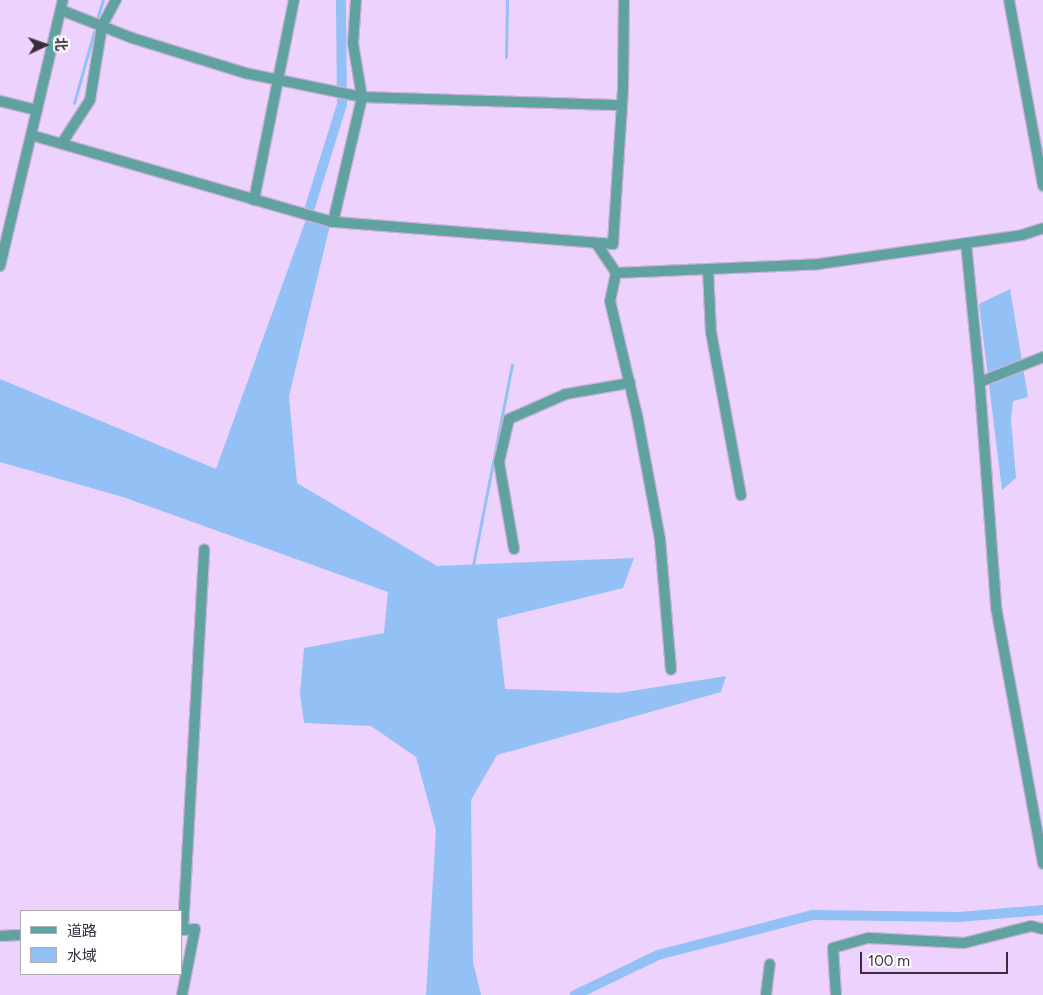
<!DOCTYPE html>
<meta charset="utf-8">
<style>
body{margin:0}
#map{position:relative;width:1043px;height:995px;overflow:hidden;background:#edd2fd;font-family:Figtree,"Noto Sans SC",sans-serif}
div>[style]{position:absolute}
.water>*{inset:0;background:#93c1f6}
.stream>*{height:3px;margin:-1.5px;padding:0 1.5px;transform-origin:1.5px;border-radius:1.5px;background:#93c1f6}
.canal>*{height:10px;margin:-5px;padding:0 5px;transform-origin:5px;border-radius:5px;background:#93c1f6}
.roads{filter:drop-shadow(1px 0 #c9b1d7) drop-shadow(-1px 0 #c9b1d7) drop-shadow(0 1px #c9b1d7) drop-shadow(0 -1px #c9b1d7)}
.minor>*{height:10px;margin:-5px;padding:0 5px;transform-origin:5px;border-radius:5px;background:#60a29f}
span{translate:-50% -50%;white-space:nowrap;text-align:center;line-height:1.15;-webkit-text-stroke:4px #fff;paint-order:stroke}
.legend{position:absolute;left:20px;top:910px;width:162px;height:65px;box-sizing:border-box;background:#fff;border:1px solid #afabb2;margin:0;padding:6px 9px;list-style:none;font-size:15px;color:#382e3e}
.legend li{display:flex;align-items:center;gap:10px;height:25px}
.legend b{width:25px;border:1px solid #afabb2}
.north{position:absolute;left:20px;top:20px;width:50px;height:50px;-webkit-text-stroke:4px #fff;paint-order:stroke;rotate:87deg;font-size:14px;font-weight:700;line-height:20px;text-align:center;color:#382e3e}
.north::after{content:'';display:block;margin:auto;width:18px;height:22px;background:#382e3e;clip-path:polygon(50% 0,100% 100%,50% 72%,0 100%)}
.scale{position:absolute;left:860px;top:952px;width:148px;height:22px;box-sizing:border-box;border:2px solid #382e3e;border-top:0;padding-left:6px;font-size:15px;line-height:18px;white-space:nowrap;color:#382e3e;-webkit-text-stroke:4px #fff;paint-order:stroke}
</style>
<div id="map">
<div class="water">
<i style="clip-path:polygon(309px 211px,331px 221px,289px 396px,297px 483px,437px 566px,634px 558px,623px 588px,497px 619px,505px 689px,619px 693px,726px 676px,721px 692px,497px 755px,471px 800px,473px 962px,481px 995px,426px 995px,436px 830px,416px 757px,371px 726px,304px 723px,300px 694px,304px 648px,384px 633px,388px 592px,123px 497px,0 462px,0 379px,216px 469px)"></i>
<i style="clip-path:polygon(1010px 289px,1028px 397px,1013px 401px,1011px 420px,1016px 478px,1002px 490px,979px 304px)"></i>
</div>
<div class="stream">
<i style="left:98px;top:16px;width:17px;rotate:-73deg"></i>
<i style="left:506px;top:57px;width:57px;rotate:-89deg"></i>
<i style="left:74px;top:103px;width:74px;rotate:-74.3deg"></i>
<i style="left:473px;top:565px;width:204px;rotate:-79deg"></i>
</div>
<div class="canal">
<i style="left:310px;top:207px;width:108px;rotate:-72.7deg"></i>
<i style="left:342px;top:104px;width:104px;rotate:-90.6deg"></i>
<i style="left:575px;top:995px;width:92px;rotate:-25.7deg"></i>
<i style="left:658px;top:955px;width:160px;rotate:-14.5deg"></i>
<i style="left:813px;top:915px;width:146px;rotate:0.8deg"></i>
<i style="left:959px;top:917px;width:84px;rotate:-4.8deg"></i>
</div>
<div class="roads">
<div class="minor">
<i style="left:1009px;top:0;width:189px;rotate:79.6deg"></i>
<i style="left:61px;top:10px;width:76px;rotate:21.5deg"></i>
<i style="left:132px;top:38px;width:118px;rotate:17.2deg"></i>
<i style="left:245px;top:73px;width:119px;rotate:11.6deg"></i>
<i style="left:362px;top:97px;width:260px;rotate:1.8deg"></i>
<i style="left:0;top:101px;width:38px;rotate:14deg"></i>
<i style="left:31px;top:135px;width:314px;rotate:16.1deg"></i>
<i style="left:333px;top:222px;width:281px;rotate:4.5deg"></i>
<i style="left:613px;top:244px;width:154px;rotate:-86.3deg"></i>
<i style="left:623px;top:90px;width:90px;rotate:-89.4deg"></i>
<i style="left:62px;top:143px;width:51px;rotate:-56.9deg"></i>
<i style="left:90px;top:100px;width:75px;rotate:-80.8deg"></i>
<i style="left:102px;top:26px;width:30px;rotate:-62deg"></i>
<i style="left:254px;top:200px;width:204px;rotate:-78.7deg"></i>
<i style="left:333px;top:222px;width:128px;rotate:-76.9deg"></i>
<i style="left:362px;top:97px;width:55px;rotate:-99.5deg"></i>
<i style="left:353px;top:43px;width:43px;rotate:-86deg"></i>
<i style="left:596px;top:243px;width:36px;rotate:56deg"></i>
<i style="left:616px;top:273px;width:203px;rotate:-2.5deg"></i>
<i style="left:819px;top:264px;width:205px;rotate:-8.1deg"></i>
<i style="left:1022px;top:235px;width:22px;rotate:-18deg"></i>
<i style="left:966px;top:243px;width:145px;rotate:84.4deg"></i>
<i style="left:980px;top:387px;width:221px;rotate:85.8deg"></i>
<i style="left:996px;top:607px;width:261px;rotate:79.6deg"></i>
<i style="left:0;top:266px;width:273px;rotate:-76.7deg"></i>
<i style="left:708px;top:269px;width:63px;rotate:87.3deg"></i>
<i style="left:711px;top:332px;width:166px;rotate:79.6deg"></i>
<i style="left:616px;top:273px;width:29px;rotate:102deg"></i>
<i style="left:610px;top:301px;width:117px;rotate:76.7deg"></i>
<i style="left:637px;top:415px;width:126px;rotate:79.5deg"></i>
<i style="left:660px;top:539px;width:131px;rotate:85.2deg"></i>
<i style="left:980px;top:382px;width:68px;rotate:-21.6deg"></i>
<i style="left:514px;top:549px;width:88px;rotate:-99.8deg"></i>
<i style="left:499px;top:462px;width:44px;rotate:-76.9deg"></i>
<i style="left:509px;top:419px;width:62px;rotate:-23.7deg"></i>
<i style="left:566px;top:394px;width:65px;rotate:-9.8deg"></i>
<i style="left:181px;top:930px;width:14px;rotate:-4deg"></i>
<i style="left:195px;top:929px;width:67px;rotate:101.1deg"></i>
<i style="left:183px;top:930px;width:381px;rotate:-86.8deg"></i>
<i style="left:0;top:936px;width:21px;rotate:-3deg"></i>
<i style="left:766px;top:995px;width:31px;rotate:-83deg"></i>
<i style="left:836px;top:995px;width:47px;rotate:-93.7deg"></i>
<i style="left:833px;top:948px;width:37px;rotate:-16deg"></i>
<i style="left:869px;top:938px;width:95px;rotate:3deg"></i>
<i style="left:964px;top:943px;width:69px;rotate:-14.2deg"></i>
<i style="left:1031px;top:926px;width:12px;rotate:14deg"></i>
</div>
</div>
<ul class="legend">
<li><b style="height:6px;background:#60a29f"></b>道路</li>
<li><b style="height:14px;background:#93c1f6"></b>水域</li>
</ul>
<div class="north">北</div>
<div class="scale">100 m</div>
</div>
